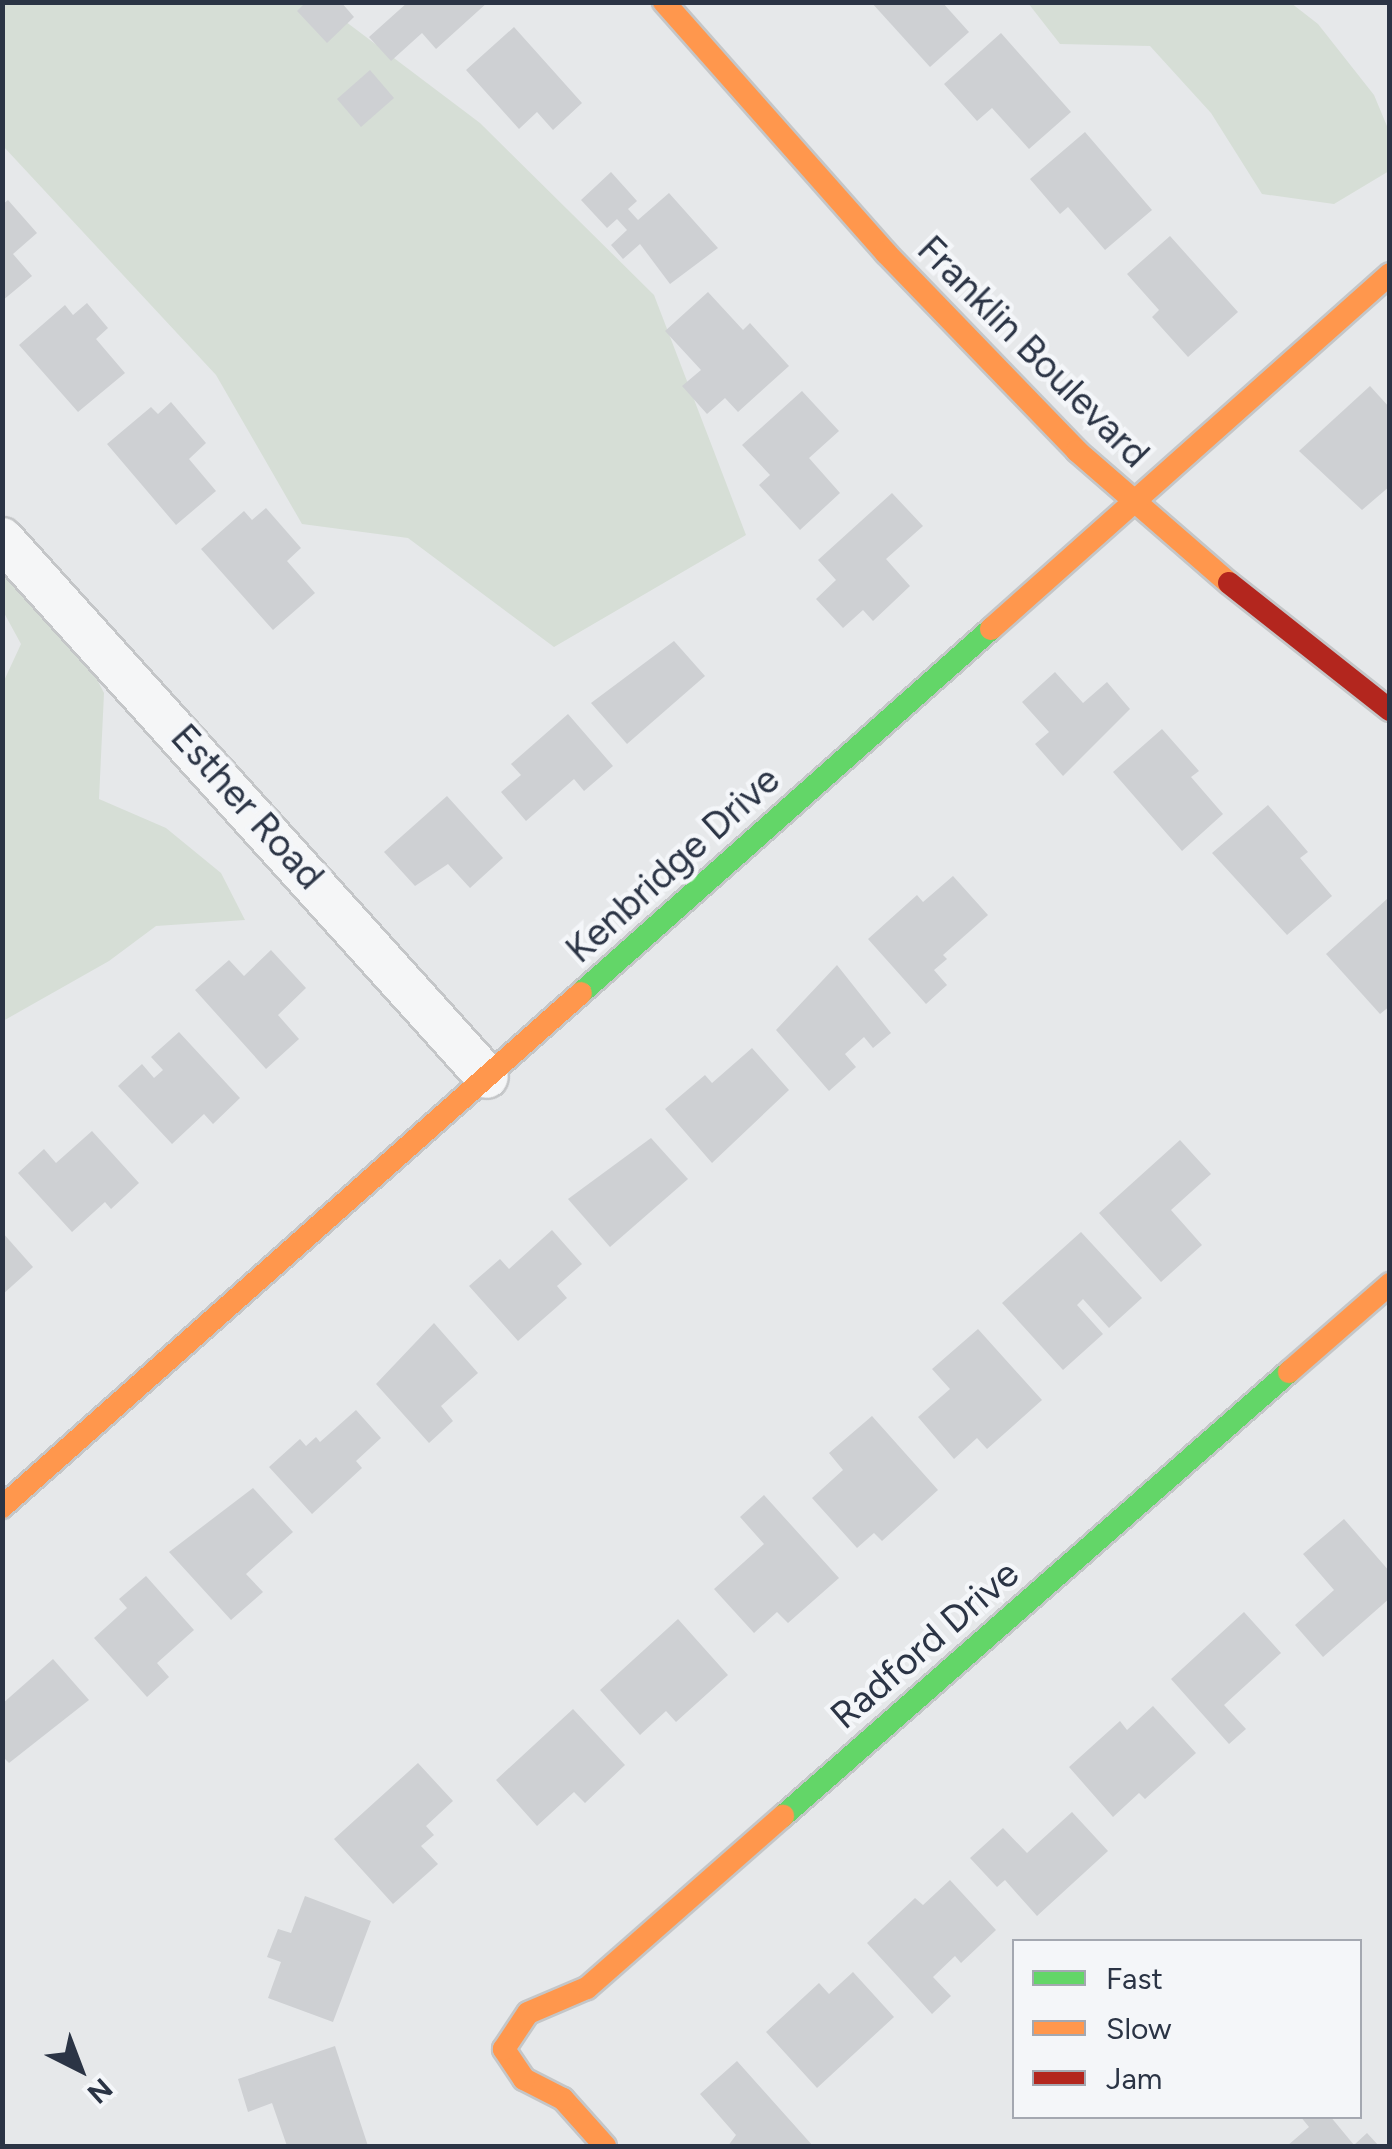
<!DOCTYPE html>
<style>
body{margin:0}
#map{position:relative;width:1392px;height:2149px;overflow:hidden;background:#e6e8ea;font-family:Figtree,sans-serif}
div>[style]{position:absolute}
.green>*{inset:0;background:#d6ded6}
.building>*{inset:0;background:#ced0d3}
.roads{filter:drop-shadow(2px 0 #c4c6c8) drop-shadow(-2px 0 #c4c6c8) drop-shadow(0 2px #c4c6c8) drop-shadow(0 -2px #c4c6c8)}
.street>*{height:42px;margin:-21px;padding:0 21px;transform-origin:21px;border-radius:21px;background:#f5f6f7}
.fast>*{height:22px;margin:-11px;padding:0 11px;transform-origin:11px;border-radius:11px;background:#63d668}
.slow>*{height:22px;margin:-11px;padding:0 11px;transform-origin:11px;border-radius:11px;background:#ff974d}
.jam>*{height:22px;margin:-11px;padding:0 11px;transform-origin:11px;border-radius:11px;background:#b3261e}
span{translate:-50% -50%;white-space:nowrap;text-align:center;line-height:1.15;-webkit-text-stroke:9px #f4f6f9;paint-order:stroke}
.street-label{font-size:38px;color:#2b3445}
.frame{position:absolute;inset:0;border:5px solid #2b3445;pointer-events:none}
.legend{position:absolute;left:1012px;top:1939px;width:350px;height:180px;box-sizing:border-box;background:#f4f6f9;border:2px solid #a4a8b1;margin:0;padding:12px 18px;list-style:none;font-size:30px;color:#2b3445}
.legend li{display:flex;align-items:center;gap:20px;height:50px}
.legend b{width:50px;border:2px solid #a4a8b1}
.north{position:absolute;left:30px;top:2019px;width:100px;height:100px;-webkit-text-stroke:8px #f4f6f9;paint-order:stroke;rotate:138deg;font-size:28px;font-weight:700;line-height:40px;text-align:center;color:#2b3445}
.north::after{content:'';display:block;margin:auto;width:35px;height:45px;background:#2b3445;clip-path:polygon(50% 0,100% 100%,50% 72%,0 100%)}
</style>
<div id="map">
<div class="green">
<i style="clip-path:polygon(3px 3px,321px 3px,480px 123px,654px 295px,746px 535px,554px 647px,408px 538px,302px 524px,216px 375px,3px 146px)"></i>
<i style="clip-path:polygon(1028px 3px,1291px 3px,1318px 24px,1374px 95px,1389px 131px,1389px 171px,1334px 204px,1262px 194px,1211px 113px,1150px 46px,1060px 44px)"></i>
<i style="clip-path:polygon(2px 571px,75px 637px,104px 693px,99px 799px,166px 828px,221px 873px,245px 920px,156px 926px,109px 961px,3px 1021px,2px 685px,21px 644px,3px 611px)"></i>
</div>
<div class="building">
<i style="clip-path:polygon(306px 2px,341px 2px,354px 17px,327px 43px,297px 11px)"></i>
<i style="clip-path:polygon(408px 2px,488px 2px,436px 49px,422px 33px,391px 61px,369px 37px)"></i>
<i style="clip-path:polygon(871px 2px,942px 2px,969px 32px,930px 67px)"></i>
<i style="clip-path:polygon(514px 27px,582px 103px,553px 130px,537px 112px,519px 129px,466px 70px)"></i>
<i style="clip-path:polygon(1001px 33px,1071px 112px,1029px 149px,992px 108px,977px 121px,944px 84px)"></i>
<i style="clip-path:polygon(370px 70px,394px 98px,361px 127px,337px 99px)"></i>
<i style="clip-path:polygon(1085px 132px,1152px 210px,1105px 250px,1068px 207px,1060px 214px,1030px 179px)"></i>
<i style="clip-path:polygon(611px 172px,637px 201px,628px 209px,638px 220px,669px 193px,718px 248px,670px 284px,640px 244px,623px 259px,611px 245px,627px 230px,617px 219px,607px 228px,581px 200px)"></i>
<i style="clip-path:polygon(8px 200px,37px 233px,13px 254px,32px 276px,2px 301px,2px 205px)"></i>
<i style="clip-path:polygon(1170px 236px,1238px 312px,1188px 357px,1152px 317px,1159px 310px,1127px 274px)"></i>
<i style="clip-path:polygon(708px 292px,743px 330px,750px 323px,789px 366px,738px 412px,725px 398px,707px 414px,682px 386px,701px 370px,665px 331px)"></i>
<i style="clip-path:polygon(87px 303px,108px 328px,96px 339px,125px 373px,78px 412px,19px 345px,65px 305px,73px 315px)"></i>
<i style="clip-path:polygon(1370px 386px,1390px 408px,1390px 486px,1362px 510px,1299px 451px)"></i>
<i style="clip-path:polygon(802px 391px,839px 431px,809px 458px,840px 493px,800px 530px,759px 485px,770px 475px,742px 445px)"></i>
<i style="clip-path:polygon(171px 402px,206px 443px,189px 459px,216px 491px,176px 525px,107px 444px,151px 407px,158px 414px)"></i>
<i style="clip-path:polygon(892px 493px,923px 526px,886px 559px,910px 586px,873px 621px,863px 610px,843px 628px,816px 599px,836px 580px,818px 560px)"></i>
<i style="clip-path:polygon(266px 508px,301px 548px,287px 561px,315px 593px,273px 630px,201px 549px,244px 511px,252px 520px)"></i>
<i style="clip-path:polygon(674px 641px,705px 676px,627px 744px,591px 703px)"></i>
<i style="clip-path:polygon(1055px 672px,1083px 703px,1107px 682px,1130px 709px,1063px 776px,1035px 744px,1049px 732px,1022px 702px)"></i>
<i style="clip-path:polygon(568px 714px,613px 766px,584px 791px,574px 779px,526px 821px,501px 792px,521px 775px,511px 764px)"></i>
<i style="clip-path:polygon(1162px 729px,1199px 771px,1191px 777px,1223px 814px,1182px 851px,1113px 772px)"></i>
<i style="clip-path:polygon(447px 796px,503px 858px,470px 888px,448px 864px,415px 886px,384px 852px)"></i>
<i style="clip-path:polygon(1268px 805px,1308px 852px,1300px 858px,1332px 896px,1287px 935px,1212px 853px)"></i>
<i style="clip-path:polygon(953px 876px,988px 915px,943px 955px,947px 959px,934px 970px,947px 985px,926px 1004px,868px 939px,917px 895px,923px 902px)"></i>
<i style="clip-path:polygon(1387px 899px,1390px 1006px,1380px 1014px,1326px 954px)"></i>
<i style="clip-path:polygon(271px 950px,306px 988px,278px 1015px,299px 1039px,266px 1069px,195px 990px,229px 960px,244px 976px)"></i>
<i style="clip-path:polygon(837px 965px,891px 1033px,873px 1048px,864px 1037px,845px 1054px,856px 1067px,829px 1091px,776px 1030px)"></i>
<i style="clip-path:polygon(179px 1032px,240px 1098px,213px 1124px,204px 1114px,172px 1144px,118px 1086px,142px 1064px,154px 1078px,163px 1070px,151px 1057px)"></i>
<i style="clip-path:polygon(752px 1048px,789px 1090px,712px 1163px,665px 1109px,705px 1075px,712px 1083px)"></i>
<i style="clip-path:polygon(92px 1131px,139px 1183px,111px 1209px,105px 1202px,72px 1232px,18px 1173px,44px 1149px,56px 1163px)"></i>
<i style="clip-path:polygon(651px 1138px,688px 1179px,610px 1247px,568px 1199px)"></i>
<i style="clip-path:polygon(1180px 1140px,1211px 1174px,1171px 1210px,1202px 1245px,1161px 1282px,1099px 1213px)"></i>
<i style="clip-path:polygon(552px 1230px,582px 1264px,557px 1286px,567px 1298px,518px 1341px,469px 1286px,500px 1259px,509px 1269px)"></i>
<i style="clip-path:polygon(2px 1232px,33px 1267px,2px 1295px)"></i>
<i style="clip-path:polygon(1081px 1232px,1142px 1298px,1109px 1328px,1083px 1299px,1077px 1305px,1103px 1334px,1063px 1370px,1002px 1303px)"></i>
<i style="clip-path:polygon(434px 1323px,478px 1373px,441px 1406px,453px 1421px,429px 1443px,376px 1384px)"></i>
<i style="clip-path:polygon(978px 1329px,1042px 1400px,987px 1449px,977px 1438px,954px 1459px,918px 1417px,950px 1389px,932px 1369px)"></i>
<i style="clip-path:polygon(356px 1410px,381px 1438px,356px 1461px,362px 1468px,312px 1514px,269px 1467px,300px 1439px,306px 1446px,316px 1437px,320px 1442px)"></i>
<i style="clip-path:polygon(872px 1416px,938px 1490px,882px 1541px,874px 1533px,857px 1548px,812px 1498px,843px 1470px,829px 1453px)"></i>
<i style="clip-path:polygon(253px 1488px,293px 1532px,246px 1574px,263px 1592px,231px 1620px,169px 1552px)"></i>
<i style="clip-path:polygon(764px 1495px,839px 1578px,788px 1623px,777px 1612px,754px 1633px,714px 1589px,764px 1544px,740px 1517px)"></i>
<i style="clip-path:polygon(1344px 1519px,1390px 1572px,1390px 1598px,1323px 1657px,1295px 1625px,1334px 1590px,1303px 1554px)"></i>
<i style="clip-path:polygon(146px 1576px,194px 1630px,157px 1663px,169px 1677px,147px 1697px,94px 1638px,127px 1608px,119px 1599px)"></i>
<i style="clip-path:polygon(1244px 1612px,1281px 1653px,1224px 1705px,1246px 1729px,1229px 1744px,1171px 1679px)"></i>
<i style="clip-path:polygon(678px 1619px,728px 1675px,676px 1722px,666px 1711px,640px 1735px,600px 1690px)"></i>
<i style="clip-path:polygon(53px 1659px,89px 1700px,9px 1763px,2px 1756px,2px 1704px)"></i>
<i style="clip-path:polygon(1153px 1706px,1196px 1753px,1145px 1799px,1139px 1793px,1113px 1817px,1069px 1767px,1120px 1721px,1127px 1730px)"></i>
<i style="clip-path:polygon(573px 1709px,625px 1765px,585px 1803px,574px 1792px,537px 1826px,496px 1780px)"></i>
<i style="clip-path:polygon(418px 1763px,453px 1801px,426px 1826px,434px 1835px,421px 1846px,438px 1864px,393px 1904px,334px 1839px)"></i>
<i style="clip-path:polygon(1072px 1812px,1108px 1851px,1037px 1916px,1005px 1880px,997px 1887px,970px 1858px,1003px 1828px,1027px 1853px)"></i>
<i style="clip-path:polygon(950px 1880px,996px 1930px,961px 1963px,955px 1956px,933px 1977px,951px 1996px,932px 2014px,867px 1943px,915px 1898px,923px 1905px)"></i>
<i style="clip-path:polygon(305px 1896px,371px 1921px,333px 2022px,268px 1998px,281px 1962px,267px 1957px,278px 1929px,291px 1933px)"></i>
<i style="clip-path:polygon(853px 1972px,894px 2017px,817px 2088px,766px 2032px,819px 1983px,829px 1994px)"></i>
<i style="clip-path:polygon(335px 2046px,368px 2146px,287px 2146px,272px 2103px,248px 2112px,238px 2079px)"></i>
<i style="clip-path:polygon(737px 2061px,813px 2146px,728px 2146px,736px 2135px,700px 2094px)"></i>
<i style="clip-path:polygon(1300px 2116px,1330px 2116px,1354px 2145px,1367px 2133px,1379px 2146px,1287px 2146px,1309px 2127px)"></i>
</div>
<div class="roads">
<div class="street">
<i style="left:2px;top:539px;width:724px;rotate:47.97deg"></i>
</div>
<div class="fast">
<i style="left:581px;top:993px;width:548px;rotate:-41.6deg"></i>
<i style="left:783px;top:1816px;width:673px;rotate:-41.27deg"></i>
</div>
<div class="slow">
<i style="left:664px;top:2px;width:335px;rotate:48.5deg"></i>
<i style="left:886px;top:253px;width:275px;rotate:46deg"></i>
<i style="left:1077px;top:451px;width:201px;rotate:41deg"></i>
<i style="left:991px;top:629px;width:534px;rotate:-41.66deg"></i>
<i style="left:1289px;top:1372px;width:134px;rotate:-41.1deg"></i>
<i style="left:2px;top:1507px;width:774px;rotate:-41.6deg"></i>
<i style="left:605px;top:2146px;width:63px;rotate:-131.8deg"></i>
<i style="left:563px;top:2099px;width:44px;rotate:-152.9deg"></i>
<i style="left:524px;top:2079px;width:36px;rotate:-124deg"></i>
<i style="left:504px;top:2049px;width:43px;rotate:-56.3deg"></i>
<i style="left:528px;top:2013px;width:64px;rotate:-23deg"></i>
<i style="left:587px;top:1988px;width:261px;rotate:-41.3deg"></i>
</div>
<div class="jam">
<i style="left:1229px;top:583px;width:205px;rotate:38.3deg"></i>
</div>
</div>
<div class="street-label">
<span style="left:1033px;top:352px;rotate:45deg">Franklin Boulevard</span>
<span style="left:247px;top:807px;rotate:48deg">Esther Road</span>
<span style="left:673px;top:865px;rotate:-42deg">Kenbridge Drive</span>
<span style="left:925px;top:1645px;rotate:-41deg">Radford Drive</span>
</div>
<div class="frame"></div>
<ul class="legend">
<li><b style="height:12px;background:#63d668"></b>Fast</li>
<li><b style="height:12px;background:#ff974d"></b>Slow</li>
<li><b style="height:12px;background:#b3261e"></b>Jam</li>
</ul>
<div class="north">N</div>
</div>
